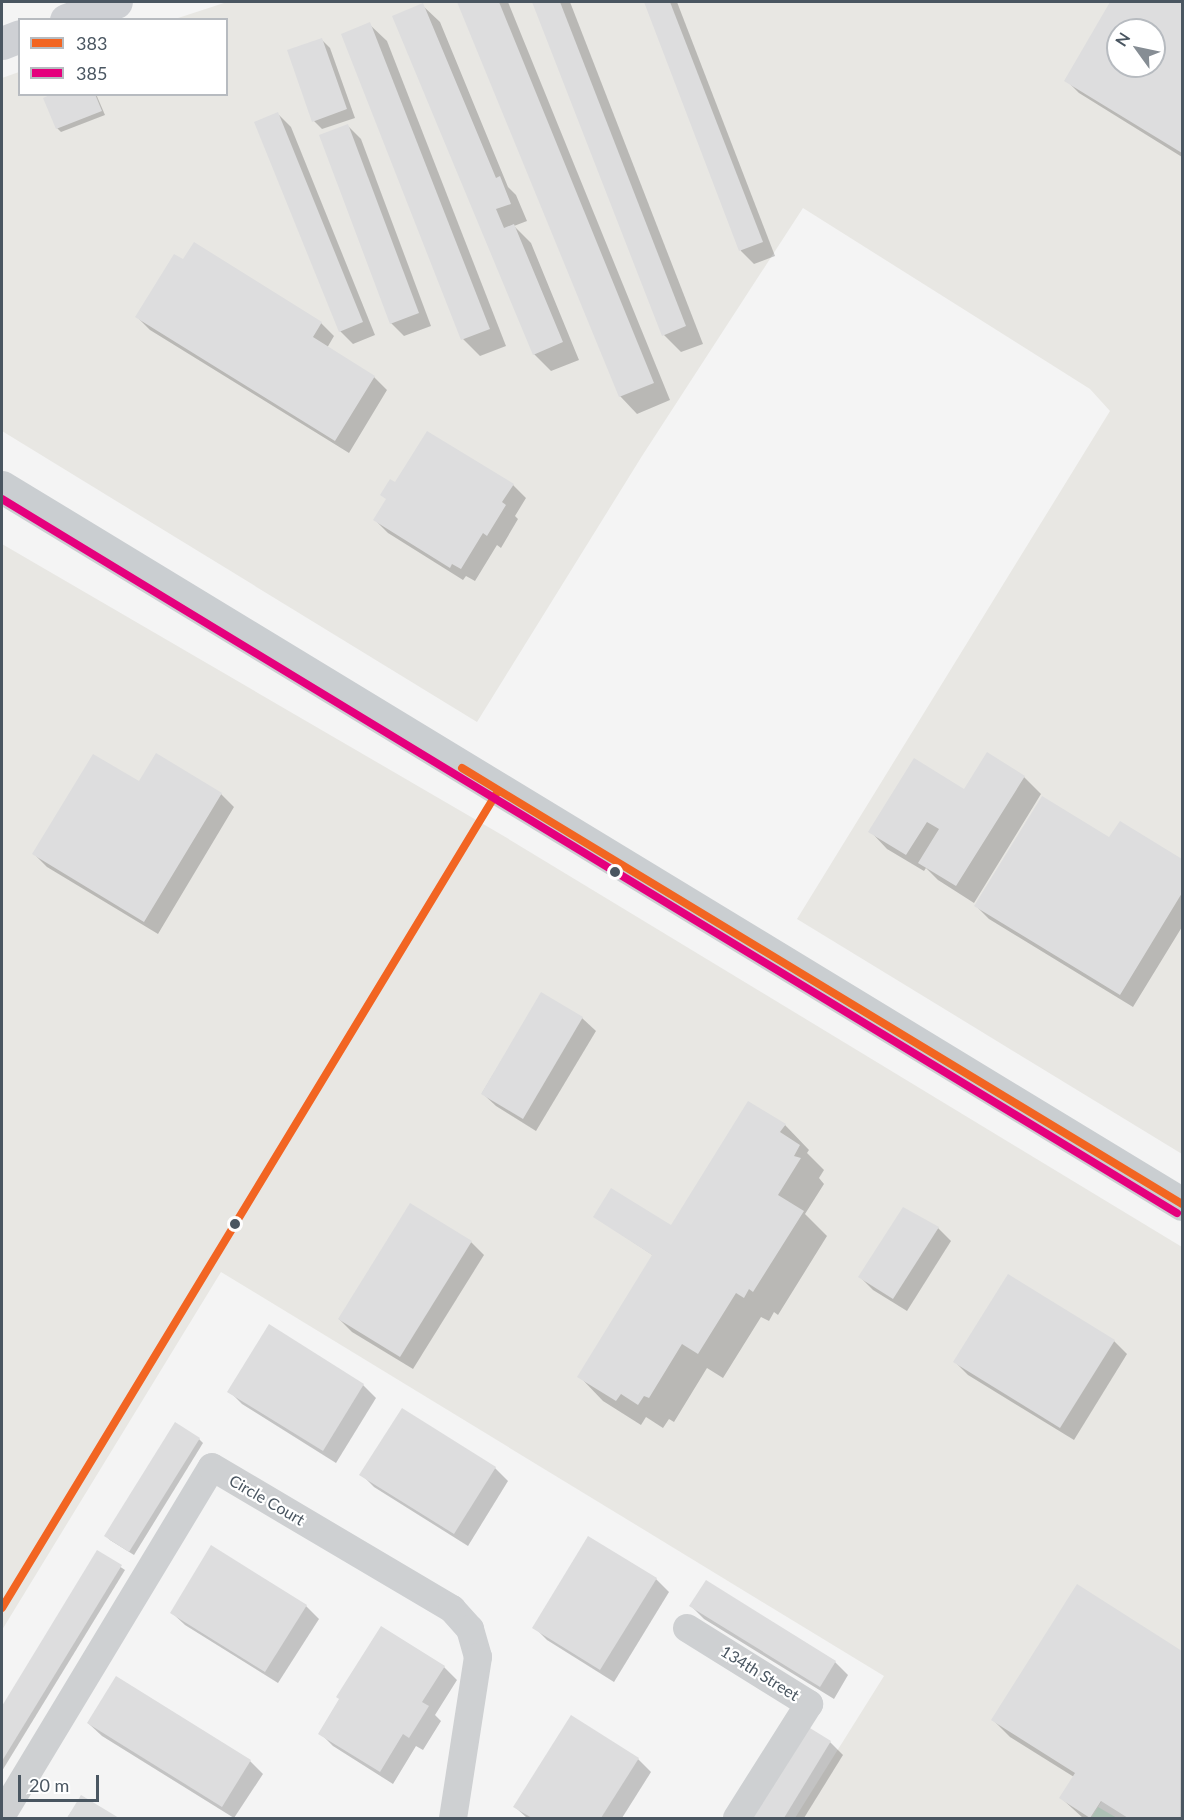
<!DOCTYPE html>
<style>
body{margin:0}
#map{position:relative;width:1184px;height:1820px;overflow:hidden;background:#f4f4f4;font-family:Lato,sans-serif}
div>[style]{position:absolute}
.commercial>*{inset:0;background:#e8e7e3}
.green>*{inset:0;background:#d9f2e3}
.shadow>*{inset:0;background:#0003}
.building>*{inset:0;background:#ddddde}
.street>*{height:28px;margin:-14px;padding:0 14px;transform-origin:14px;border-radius:14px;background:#ced0d2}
.secondary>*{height:33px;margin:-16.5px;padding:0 16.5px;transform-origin:16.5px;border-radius:16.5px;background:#ced0d4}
.primary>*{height:33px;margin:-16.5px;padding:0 16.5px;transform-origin:16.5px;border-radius:16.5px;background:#caced1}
.bus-1>*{height:8px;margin:-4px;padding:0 4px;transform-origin:4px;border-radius:4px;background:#f26522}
.bus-2>*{height:8px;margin:-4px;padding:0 4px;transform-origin:4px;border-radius:4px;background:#e5007d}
.dots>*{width:16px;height:16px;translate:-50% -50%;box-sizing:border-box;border:3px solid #fff;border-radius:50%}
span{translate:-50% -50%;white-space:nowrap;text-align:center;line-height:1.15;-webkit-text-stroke:4.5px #fff;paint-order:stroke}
.street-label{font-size:16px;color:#4a5661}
.frame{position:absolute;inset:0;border:3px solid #4a5661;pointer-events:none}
.legend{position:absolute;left:18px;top:18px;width:210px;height:78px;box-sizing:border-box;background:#fff;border:2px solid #b7bbc0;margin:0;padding:8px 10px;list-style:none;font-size:18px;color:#4a5661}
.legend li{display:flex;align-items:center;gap:12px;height:30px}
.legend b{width:30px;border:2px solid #b7bbc0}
.north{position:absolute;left:1106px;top:18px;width:60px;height:60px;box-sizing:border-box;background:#fff;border:2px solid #b7bbc0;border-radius:50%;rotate:303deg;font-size:16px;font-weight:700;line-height:24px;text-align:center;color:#4a5661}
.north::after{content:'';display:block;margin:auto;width:21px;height:27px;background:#868d94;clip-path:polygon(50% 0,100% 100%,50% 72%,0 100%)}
.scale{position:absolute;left:18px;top:1775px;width:81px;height:27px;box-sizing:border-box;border:3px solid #4a5661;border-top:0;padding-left:8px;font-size:18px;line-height:21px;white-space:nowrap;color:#4a5661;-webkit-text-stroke:4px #fff;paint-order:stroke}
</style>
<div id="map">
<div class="commercial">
<i style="clip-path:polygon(evenodd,227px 2px,1182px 2px,1182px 1154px,797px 919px,1110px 411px,1090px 389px,803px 208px,642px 456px,477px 722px,2px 431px,2px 78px,19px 72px,20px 94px,226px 94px,226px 20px,175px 19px,227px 2px,1118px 30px,1154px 30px,1154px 66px,1118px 66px,1118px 30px)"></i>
<i style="clip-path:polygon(2px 544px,502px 835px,1182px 1247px,1182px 1674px,1091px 1818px,795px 1818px,884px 1676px,221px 1272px,2px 1630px)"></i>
</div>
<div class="green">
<i style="clip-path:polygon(1098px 1807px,1117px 1818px,1091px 1818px)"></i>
</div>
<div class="shadow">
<i style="clip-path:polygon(459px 2px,508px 2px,670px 400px,637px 414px,620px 396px)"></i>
<i style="clip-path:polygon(534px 2px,570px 2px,703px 344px,681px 352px,664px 335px)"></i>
<i style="clip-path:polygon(645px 2px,677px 2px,775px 256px,754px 264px,741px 251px)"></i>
<i style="clip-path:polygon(evenodd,1113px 2px,1182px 2px,1182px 157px,1079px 93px,1066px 80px,1113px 2px,1118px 30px,1154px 30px,1154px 66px,1118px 66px,1118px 30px)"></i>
<i style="clip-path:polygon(422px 5px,440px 22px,508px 187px,516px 195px,527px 221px,514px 226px,531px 243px,579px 360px,551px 371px,534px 354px)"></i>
<i style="clip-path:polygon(369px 24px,387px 41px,506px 346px,480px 356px,463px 339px)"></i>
<i style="clip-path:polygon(322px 40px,330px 48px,355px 118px,322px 129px,314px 121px)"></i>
<i style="clip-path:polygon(56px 94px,96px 94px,105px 115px,61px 132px,57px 128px)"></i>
<i style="clip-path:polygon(278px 114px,291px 127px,375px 335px,353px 344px,340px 331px)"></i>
<i style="clip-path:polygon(348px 126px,361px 139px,431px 326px,404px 336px,391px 323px)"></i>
<i style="clip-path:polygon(194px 245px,321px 323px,334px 336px,327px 348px,374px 377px,387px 390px,349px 453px,150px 330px,137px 317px,184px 261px)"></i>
<i style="clip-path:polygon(396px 485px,513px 485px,526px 498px,515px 516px,518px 519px,501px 548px,497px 545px,475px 581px,466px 576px,463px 580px,388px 533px,375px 520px)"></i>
<i style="clip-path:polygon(157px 755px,221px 794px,234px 807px,158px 934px,47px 867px,34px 854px,140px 783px)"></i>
<i style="clip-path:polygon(1024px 777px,1041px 794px,974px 903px,938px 880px,926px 868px,924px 871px,887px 849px,870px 831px,965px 791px)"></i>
<i style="clip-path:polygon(1120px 823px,1182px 861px,1182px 927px,1133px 1007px,989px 919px,976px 906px,1110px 839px)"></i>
<i style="clip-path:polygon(542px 994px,582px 1018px,596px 1031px,536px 1131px,496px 1106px,482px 1093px)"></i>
<i style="clip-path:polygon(785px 1125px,809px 1150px,807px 1153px,824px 1170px,819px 1178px,824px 1184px,805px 1214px,827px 1236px,778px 1315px,774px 1312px,769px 1321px,761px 1317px,723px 1378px,707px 1368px,674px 1422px,669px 1419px,663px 1428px,646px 1417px,641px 1425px,603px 1401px,579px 1376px,654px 1256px,595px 1217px,671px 1227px)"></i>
<i style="clip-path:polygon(938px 1228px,951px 1241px,907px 1311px,873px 1290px,860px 1277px)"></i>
<i style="clip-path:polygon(471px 1242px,484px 1255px,413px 1369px,352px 1332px,339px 1319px)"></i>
<i style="clip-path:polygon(1009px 1276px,1114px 1341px,1127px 1354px,1074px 1440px,968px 1375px,955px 1362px)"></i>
<i style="clip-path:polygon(363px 1385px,376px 1398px,336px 1463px,242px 1404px,229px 1391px)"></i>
<i style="clip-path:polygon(199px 1439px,203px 1443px,134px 1555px,110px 1540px,106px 1536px)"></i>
<i style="clip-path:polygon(495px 1468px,508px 1481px,468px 1546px,374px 1487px,361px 1474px)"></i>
<i style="clip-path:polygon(589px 1538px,656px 1579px,669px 1592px,614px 1682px,547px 1640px,534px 1627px)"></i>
<i style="clip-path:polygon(98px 1552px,125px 1570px,2px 1771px,2px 1709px)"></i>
<i style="clip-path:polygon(1077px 1586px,1182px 1653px,1182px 1818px,1083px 1818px,1061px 1798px,1074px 1777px,1010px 1737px,993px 1720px)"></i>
<i style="clip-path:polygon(306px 1606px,319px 1619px,278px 1683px,185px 1625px,171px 1612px)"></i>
<i style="clip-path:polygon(691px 1606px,835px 1662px,848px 1675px,834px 1699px,704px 1619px)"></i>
<i style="clip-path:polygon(444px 1667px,457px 1680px,435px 1715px,441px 1721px,423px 1750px,416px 1746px,393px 1784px,333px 1746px,320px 1733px)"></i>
<i style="clip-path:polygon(572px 1717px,638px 1759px,651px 1772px,622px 1818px,527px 1818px,515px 1807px)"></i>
<i style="clip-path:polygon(88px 1723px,250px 1761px,263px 1774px,234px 1818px,102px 1736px)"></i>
<i style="clip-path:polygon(830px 1742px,843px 1755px,804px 1818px,749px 1818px)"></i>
<i style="clip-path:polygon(81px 1798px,116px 1818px,67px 1818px)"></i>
</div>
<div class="building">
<i style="clip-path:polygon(457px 2px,499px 2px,654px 383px,619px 397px)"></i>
<i style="clip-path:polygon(532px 2px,560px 2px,686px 326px,662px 336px)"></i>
<i style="clip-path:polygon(644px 2px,670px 2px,763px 242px,739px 251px)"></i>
<i style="clip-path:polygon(evenodd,1110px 2px,1182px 2px,1182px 153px,1064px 81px,1110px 2px,1118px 30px,1154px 30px,1154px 66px,1118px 66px,1118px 30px)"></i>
<i style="clip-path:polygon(423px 3px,496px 178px,500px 176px,511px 204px,496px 209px,504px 228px,514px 224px,563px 342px,533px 355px,392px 16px)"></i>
<i style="clip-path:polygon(370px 22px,490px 329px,461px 340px,341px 34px)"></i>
<i style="clip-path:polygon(322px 38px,347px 109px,312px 122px,287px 50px)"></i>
<i style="clip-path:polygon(52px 94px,95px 94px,102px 111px,56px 129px,43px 98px)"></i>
<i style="clip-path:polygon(278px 112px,363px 322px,339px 332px,254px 122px)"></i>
<i style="clip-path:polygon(348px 124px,419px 313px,390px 324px,319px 135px)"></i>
<i style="clip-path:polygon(194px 242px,322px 322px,313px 337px,375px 376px,335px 441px,135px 317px,174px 254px,183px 259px)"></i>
<i style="clip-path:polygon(427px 431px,514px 484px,502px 502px,506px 505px,487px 536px,483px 533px,461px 569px,452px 564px,450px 568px,373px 520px,386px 499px,380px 495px,390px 479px,395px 482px)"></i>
<i style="clip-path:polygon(987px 752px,1025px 776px,956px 886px,918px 863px,939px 829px,927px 822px,906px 855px,868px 832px,914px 758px,964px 789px)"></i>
<i style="clip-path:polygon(156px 753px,222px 793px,144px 922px,32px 854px,93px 754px,139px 781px)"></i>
<i style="clip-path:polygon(1042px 796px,1109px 837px,1120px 821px,1182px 859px,1182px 893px,1120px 995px,974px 906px)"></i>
<i style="clip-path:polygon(541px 992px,583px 1017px,523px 1119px,481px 1094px)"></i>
<i style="clip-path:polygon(748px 1101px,786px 1124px,780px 1132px,800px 1145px,794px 1156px,801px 1158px,778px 1195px,804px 1211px,753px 1292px,749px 1289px,744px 1298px,736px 1293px,698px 1354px,682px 1344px,649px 1398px,644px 1396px,638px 1405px,621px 1394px,616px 1401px,577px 1377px,652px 1255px,593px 1217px,611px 1188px,671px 1225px)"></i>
<i style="clip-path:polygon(410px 1203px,472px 1241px,400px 1357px,338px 1319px)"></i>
<i style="clip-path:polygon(903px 1207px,939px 1227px,893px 1299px,858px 1277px)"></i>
<i style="clip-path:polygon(1008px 1274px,1115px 1340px,1060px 1428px,953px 1362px)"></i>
<i style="clip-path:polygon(269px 1324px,364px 1384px,323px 1451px,227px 1392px)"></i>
<i style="clip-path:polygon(402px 1408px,496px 1467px,454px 1534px,359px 1475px)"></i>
<i style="clip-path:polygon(175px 1422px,200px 1438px,129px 1552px,104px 1536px)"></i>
<i style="clip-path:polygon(588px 1536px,657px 1578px,600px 1670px,532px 1628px)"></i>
<i style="clip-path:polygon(211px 1545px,307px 1605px,265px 1672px,170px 1613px)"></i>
<i style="clip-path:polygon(97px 1550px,122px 1565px,2px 1761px,2px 1706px)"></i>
<i style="clip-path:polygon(706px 1580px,836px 1661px,820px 1687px,689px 1606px)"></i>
<i style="clip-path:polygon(1077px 1584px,1182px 1651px,1180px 1818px,1128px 1818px,1101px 1801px,1090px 1818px,1059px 1798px,1075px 1773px,991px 1720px)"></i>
<i style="clip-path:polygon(381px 1626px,445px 1666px,422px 1702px,429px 1706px,409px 1738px,403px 1734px,380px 1772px,318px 1734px,339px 1699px,336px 1697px)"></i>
<i style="clip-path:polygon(116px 1676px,251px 1760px,222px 1807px,87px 1723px)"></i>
<i style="clip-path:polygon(571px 1715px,639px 1758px,601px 1818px,532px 1818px,513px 1807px)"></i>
<i style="clip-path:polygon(805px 1725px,831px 1741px,784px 1818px,747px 1818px)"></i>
<i style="clip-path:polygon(81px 1795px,119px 1818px,67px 1818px)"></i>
</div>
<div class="street">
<i style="left:687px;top:1628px;width:144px;rotate:31.9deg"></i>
<i style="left:809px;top:1704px;width:135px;rotate:122.3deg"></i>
<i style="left:2px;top:1815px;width:406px;rotate:-58.9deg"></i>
<i style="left:212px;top:1467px;width:279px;rotate:30.6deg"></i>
<i style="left:452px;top:1609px;width:27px;rotate:48deg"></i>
<i style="left:470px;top:1629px;width:29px;rotate:74deg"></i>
<i style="left:478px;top:1657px;width:163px;rotate:98.8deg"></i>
</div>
<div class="secondary">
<i style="left:66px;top:20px;width:53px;rotate:-19.8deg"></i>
<i style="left:2px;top:43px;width:19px;rotate:-21deg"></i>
</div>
<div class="primary">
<i style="left:2px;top:487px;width:1381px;rotate:31.28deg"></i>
</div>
<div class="bus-1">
<i style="left:462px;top:768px;width:842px;rotate:31.2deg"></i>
<i style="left:2px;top:1608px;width:956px;rotate:-58.74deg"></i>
</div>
<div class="bus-2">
<i style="left:2px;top:499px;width:1375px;rotate:31.29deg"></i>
</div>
<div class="dots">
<i style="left:615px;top:872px;background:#4a5661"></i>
<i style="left:235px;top:1224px;background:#4a5661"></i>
</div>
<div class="street-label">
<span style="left:267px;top:1500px;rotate:30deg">Circle Court</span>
<span style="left:760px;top:1673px;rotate:32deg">134th Street</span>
</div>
<div class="frame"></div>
<ul class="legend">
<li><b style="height:8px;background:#f26522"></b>383</li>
<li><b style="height:8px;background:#e5007d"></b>385</li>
</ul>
<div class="north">N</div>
<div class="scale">20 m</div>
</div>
